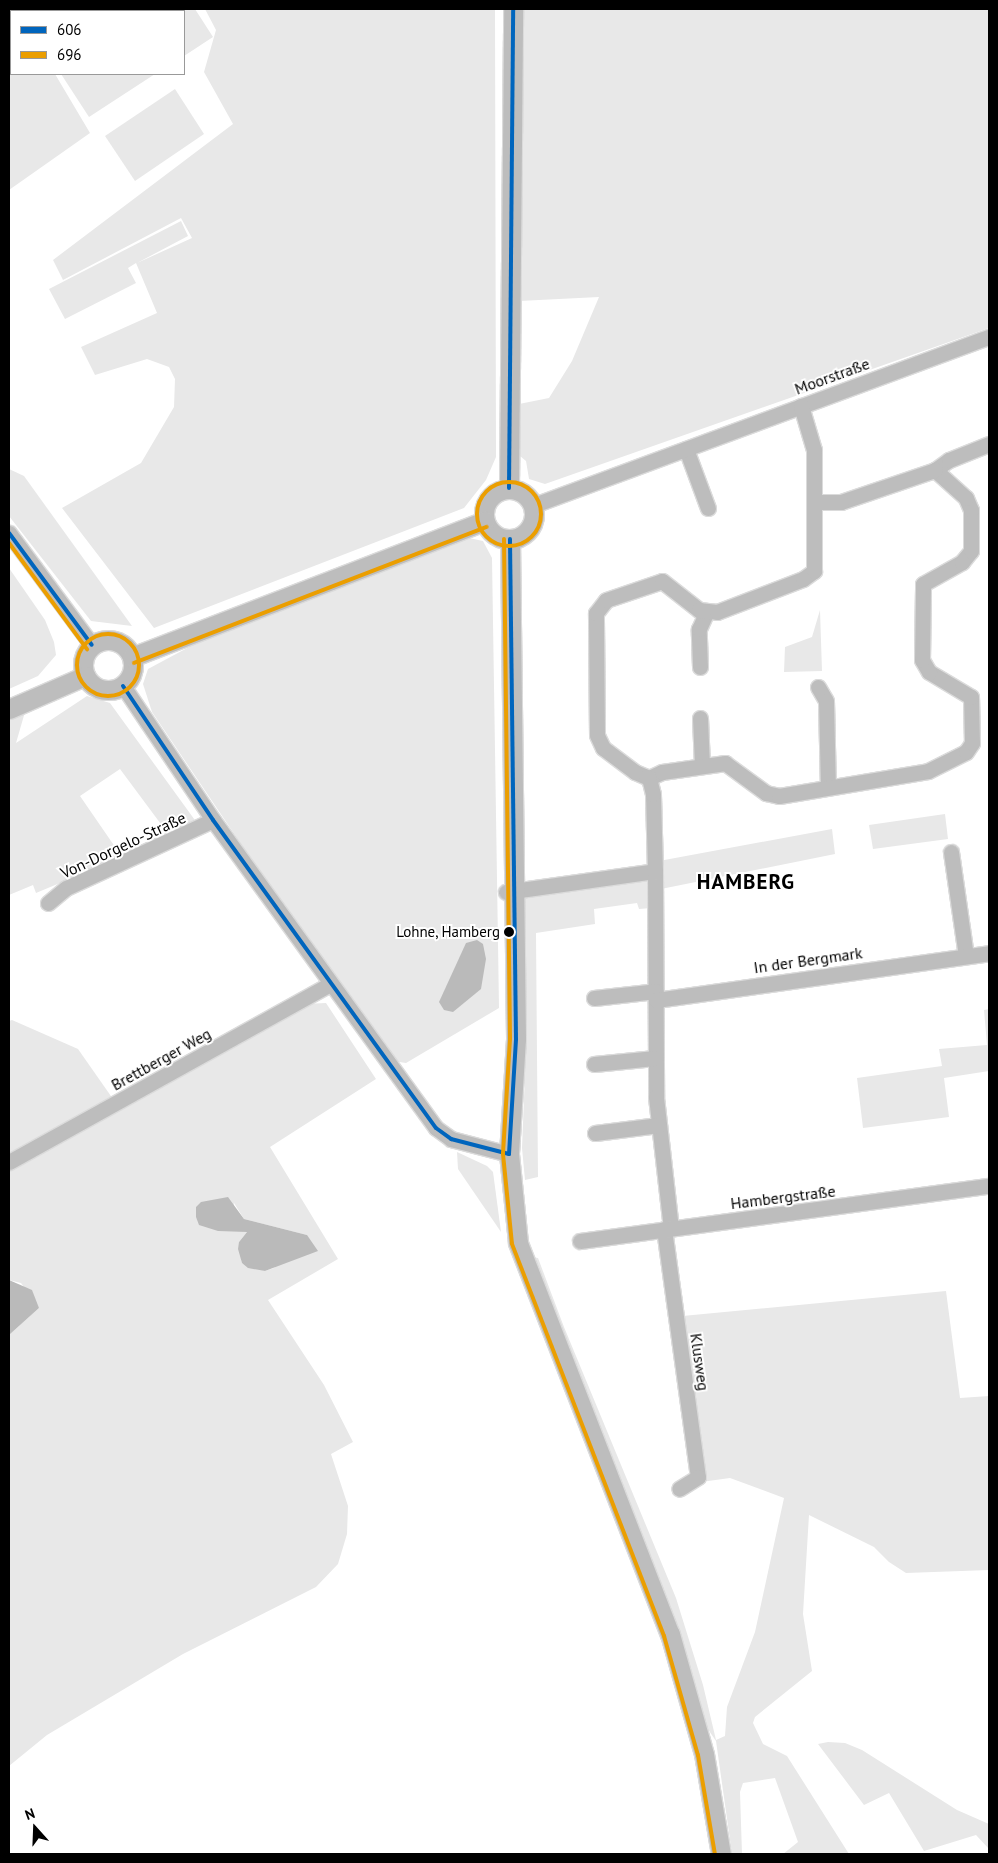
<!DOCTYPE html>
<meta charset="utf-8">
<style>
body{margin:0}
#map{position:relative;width:998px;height:1863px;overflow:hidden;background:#fff;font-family:"PT Sans",sans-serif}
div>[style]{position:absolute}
.green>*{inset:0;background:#e8e8e8}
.water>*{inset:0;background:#bababa}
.roads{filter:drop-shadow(1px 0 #dbdbdb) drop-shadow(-1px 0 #dbdbdb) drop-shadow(0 1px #dbdbdb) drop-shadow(0 -1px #dbdbdb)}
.minor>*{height:15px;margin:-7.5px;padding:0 7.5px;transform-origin:7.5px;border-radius:7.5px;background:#bdbdbd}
.major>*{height:19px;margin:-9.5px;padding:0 9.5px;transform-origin:9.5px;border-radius:9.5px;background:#bdbdbd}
.major>.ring{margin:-9.5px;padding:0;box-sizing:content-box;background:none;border:19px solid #bdbdbd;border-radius:50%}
.bus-1>*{height:4px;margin:-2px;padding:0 2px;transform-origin:2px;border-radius:2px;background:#0065bd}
.bus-2>*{height:4px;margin:-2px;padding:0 2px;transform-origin:2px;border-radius:2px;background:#eb9e00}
.bus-2>.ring{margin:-2px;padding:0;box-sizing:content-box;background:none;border:4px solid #eb9e00;border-radius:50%}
.dots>*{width:14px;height:14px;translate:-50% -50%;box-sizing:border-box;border:2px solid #fff;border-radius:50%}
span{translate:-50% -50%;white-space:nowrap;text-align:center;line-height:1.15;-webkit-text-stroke:4px #fff;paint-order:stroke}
.bus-label{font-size:15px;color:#000}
.right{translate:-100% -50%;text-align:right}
.street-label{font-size:16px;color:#000}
.district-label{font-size:21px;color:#000;font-weight:700;letter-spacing:1px}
.frame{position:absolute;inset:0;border:10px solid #000;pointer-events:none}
.legend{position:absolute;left:10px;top:10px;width:175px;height:65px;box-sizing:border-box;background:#fff;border:1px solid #999;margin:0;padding:6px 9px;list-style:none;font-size:15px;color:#000}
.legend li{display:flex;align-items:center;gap:10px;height:25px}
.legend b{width:25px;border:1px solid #999}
.north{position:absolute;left:10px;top:1803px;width:50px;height:50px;-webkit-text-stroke:4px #fff;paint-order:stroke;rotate:340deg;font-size:14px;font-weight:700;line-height:20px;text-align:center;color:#000}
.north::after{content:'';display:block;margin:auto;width:18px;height:22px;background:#000;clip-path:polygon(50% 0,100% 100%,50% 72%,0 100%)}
</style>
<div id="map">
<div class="green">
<i style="clip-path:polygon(9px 9px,134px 9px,11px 11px,11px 74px,55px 74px,90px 133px,9px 190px)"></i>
<i style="clip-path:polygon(151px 9px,195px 9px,213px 37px,184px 56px,184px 11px,148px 11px)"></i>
<i style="clip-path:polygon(205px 9px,495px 9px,496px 457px,486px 480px,464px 508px,154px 628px,62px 508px,141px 463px,174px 407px,175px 379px,169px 367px,147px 359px,95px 375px,81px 347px,157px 313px,136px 263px,128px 268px,136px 283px,65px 319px,49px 289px,181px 221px,188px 236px,137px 263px,192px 238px,181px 218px,63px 280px,53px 260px,233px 124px,204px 72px,216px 30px)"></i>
<i style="clip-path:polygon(518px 9px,989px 9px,989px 328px,545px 484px,529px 479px,526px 461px,520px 456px,519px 404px,549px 398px,572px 361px,599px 297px,519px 301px)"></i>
<i style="clip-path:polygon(61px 74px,155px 74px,89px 117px)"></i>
<i style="clip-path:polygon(175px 89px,204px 134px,135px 181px,105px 136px)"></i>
<i style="clip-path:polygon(9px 469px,24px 476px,132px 626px,91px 621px,9px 516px)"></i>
<i style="clip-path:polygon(469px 538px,483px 541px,492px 558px,499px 1008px,406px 1063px,393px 1061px,328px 973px,152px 712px,143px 684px,148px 669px,217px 632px)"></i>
<i style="clip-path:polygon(9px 568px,45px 620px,54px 642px,56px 655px,38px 676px,9px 689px)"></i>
<i style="clip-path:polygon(820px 610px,822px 671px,784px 672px,785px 647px,812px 637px)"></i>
<i style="clip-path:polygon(87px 696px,110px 703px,197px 823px,169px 835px,120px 769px,80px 796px,122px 857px,36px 893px,33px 885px,9px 895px,9px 718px,25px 712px,16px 743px)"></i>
<i style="clip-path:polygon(945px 814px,948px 839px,873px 849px,869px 825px)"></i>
<i style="clip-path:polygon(832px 829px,835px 854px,651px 891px,651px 908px,639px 909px,637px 903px,594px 909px,595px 924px,536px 933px,538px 1177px,525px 1180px,522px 1148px,526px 1048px,521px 896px,658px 875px,659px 861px)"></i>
<i style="clip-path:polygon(evenodd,326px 1003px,376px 1079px,270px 1147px,338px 1259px,268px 1300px,324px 1385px,353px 1442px,331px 1454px,348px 1506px,347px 1534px,338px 1564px,316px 1587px,183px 1654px,47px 1735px,9px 1766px,9px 1335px,39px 1308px,21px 1283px,9px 1280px,9px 1167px,305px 1004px,326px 1003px,234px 1203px,244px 1219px,307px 1235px,274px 1268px,265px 1271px,242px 1263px,239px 1242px,247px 1232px,231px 1229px,234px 1203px)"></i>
<i style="clip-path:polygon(989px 1009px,989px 1071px,944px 1078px,949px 1117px,863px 1128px,857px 1078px,942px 1066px,939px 1049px,987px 1045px,984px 1010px)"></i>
<i style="clip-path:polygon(12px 1020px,78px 1049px,113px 1099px,9px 1156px,9px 1021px)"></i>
<i style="clip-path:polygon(457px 1152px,487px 1166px,493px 1172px,501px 1232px,458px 1169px)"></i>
<i style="clip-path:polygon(532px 1257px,538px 1258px,564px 1327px,676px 1598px,703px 1685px,716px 1740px,725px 1736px,727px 1707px,755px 1632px,784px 1498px,730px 1478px,701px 1482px,672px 1317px,946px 1291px,960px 1398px,989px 1396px,989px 1570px,906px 1573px,889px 1562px,874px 1547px,809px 1515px,803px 1614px,812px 1671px,755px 1717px,753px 1723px,763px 1744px,787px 1756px,849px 1854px,783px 1854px,798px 1842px,775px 1778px,743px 1783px,740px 1792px,742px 1854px,732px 1854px,716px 1741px,705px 1725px,687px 1661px)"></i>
<i style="clip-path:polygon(828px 1742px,845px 1743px,862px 1750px,957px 1810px,989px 1824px,989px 1849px,976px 1835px,924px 1851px,889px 1793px,864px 1805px,818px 1744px)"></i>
</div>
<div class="water">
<i style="clip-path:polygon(477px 940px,483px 944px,486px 959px,481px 989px,453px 1012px,444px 1010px,439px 1002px,466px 943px)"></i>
<i style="clip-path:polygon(228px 1197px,244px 1219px,307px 1235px,318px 1251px,265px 1271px,248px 1268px,242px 1263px,238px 1249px,239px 1242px,247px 1232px,218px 1231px,199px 1225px,196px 1217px,196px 1207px,201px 1202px)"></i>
<i style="clip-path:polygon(9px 1280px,32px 1290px,39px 1308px,9px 1335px)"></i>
</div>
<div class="roads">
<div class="minor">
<i style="left:686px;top:449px;width:63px;rotate:69.6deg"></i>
<i style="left:935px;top:470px;width:17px;rotate:-36deg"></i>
<i style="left:949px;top:460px;width:43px;rotate:-21.8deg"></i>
<i style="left:534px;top:505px;width:485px;rotate:-20.3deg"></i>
<i style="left:9px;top:533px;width:139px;rotate:53.5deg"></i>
<i style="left:700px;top:667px;width:38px;rotate:-92deg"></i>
<i style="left:699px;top:629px;width:17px;rotate:-66deg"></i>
<i style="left:123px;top:686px;width:161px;rotate:56.1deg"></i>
<i style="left:213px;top:820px;width:380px;rotate:54.1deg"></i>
<i style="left:436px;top:1128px;width:19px;rotate:36deg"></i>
<i style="left:451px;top:1139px;width:60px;rotate:14.5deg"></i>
<i style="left:818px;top:687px;width:16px;rotate:60deg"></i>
<i style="left:826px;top:701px;width:86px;rotate:88.7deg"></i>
<i style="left:700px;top:718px;width:47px;rotate:87.6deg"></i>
<i style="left:649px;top:778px;width:14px;rotate:-25deg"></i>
<i style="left:662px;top:772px;width:64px;rotate:-8.1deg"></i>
<i style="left:725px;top:763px;width:51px;rotate:36.2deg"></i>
<i style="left:766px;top:793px;width:13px;rotate:13deg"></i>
<i style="left:779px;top:796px;width:151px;rotate:-9.5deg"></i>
<i style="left:928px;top:771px;width:42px;rotate:-26.6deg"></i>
<i style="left:966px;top:752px;width:11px;rotate:-56deg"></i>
<i style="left:972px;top:743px;width:46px;rotate:-91.2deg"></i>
<i style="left:971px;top:697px;width:49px;rotate:-149.2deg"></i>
<i style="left:929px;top:672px;width:14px;rotate:-120deg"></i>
<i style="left:922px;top:660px;width:76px;rotate:-89.2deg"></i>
<i style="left:923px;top:584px;width:45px;rotate:-29.4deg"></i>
<i style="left:962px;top:562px;width:14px;rotate:-51deg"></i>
<i style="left:971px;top:551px;width:41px;rotate:-90deg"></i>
<i style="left:971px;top:510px;width:13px;rotate:-113deg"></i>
<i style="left:966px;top:498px;width:42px;rotate:-137.9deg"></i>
<i style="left:935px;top:470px;width:99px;rotate:161.2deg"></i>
<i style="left:841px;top:502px;width:26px;rotate:180deg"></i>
<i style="left:951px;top:852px;width:105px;rotate:81.8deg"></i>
<i style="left:655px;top:871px;width:226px;rotate:89.7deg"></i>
<i style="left:656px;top:1097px;width:132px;rotate:83.5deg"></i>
<i style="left:506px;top:892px;width:150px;rotate:-8deg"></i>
<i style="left:655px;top:871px;width:77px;rotate:-91.5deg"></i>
<i style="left:653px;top:794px;width:16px;rotate:-104deg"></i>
<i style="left:649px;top:778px;width:15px;rotate:-157deg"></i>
<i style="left:635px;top:772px;width:40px;rotate:-143deg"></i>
<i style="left:603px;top:748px;width:14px;rotate:-115deg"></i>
<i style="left:597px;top:735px;width:122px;rotate:-90.5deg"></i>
<i style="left:596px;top:613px;width:16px;rotate:-52deg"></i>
<i style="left:606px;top:600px;width:59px;rotate:-18.7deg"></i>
<i style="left:662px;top:581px;width:47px;rotate:38.1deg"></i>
<i style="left:699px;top:610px;width:18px;rotate:6deg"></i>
<i style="left:717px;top:612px;width:92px;rotate:-21deg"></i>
<i style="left:803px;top:579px;width:14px;rotate:-36deg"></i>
<i style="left:814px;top:571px;width:121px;rotate:-90deg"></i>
<i style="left:814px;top:450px;width:46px;rotate:-106.5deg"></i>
<i style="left:48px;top:903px;width:23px;rotate:-40deg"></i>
<i style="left:66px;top:888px;width:162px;rotate:-24.8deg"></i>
<i style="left:594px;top:998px;width:62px;rotate:-6.4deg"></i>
<i style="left:656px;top:1000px;width:336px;rotate:-8deg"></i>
<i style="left:594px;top:1064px;width:61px;rotate:-5.6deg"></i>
<i style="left:595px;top:1133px;width:64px;rotate:-7.2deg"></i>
<i style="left:9px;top:1162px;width:367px;rotate:-29deg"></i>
<i style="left:664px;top:1229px;width:250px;rotate:82.2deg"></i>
<i style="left:698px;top:1477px;width:22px;rotate:148deg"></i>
<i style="left:580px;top:1241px;width:413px;rotate:-7.7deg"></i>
</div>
<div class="major">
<i style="left:509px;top:488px;width:479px;rotate:-89.5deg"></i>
<i class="ring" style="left:484px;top:489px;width:31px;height:31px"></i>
<i style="left:510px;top:539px;width:500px;rotate:89.31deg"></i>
<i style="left:516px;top:1039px;width:115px;rotate:93.5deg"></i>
<i style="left:509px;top:1154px;width:89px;rotate:84.2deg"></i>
<i style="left:518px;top:1243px;width:420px;rotate:68.8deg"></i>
<i style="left:670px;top:1634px;width:125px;rotate:74.2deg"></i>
<i style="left:704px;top:1754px;width:101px;rotate:80.4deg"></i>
<i class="ring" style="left:83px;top:640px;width:31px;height:31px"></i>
<i style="left:132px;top:657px;width:378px;rotate:-21.1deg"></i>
<i style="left:9px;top:709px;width:83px;rotate:-23.5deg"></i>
</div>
</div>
<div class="bus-1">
<i style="left:509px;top:488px;width:479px;rotate:-89.5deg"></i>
<i style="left:9px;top:533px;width:139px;rotate:53.5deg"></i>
<i style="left:123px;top:686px;width:161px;rotate:56.1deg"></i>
<i style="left:213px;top:820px;width:380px;rotate:54.1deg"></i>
<i style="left:436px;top:1128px;width:19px;rotate:36deg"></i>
<i style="left:451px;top:1139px;width:60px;rotate:14.5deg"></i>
<i style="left:509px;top:1154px;width:115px;rotate:-86.5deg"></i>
<i style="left:516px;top:1039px;width:500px;rotate:-90.69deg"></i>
</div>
<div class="bus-2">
<i class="ring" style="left:477px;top:482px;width:60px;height:60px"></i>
<i style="left:504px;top:539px;width:500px;rotate:89.31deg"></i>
<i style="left:510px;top:1039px;width:115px;rotate:93.5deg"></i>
<i style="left:503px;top:1154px;width:90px;rotate:84.3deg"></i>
<i style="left:512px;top:1244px;width:420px;rotate:68.8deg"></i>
<i style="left:664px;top:1636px;width:124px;rotate:74.1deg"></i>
<i style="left:698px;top:1755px;width:100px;rotate:80.3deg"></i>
<i style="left:9px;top:543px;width:132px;rotate:53.7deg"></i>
<i class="ring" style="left:77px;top:634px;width:58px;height:58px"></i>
<i style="left:134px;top:663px;width:378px;rotate:-21.1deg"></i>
</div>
<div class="dots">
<i style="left:509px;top:932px;background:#000"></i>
</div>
<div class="bus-label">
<span class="right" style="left:500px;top:932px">Lohne, Hamberg</span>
</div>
<div class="street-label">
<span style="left:832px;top:376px;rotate:-20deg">Moorstraße</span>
<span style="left:123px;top:845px;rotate:-25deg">Von-Dorgelo-Straße</span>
<span style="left:808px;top:960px;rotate:-8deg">In der Bergmark</span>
<span style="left:161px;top:1059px;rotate:-29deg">Brettberger Weg</span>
<span style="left:783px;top:1197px;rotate:-7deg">Hambergstraße</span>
<span style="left:700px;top:1362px;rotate:82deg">Klusweg</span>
</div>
<div class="district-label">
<span style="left:746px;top:882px">HAMBERG</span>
</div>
<div class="frame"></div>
<ul class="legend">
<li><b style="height:6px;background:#0065bd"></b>606</li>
<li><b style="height:6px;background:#eb9e00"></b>696</li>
</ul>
<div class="north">N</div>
</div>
